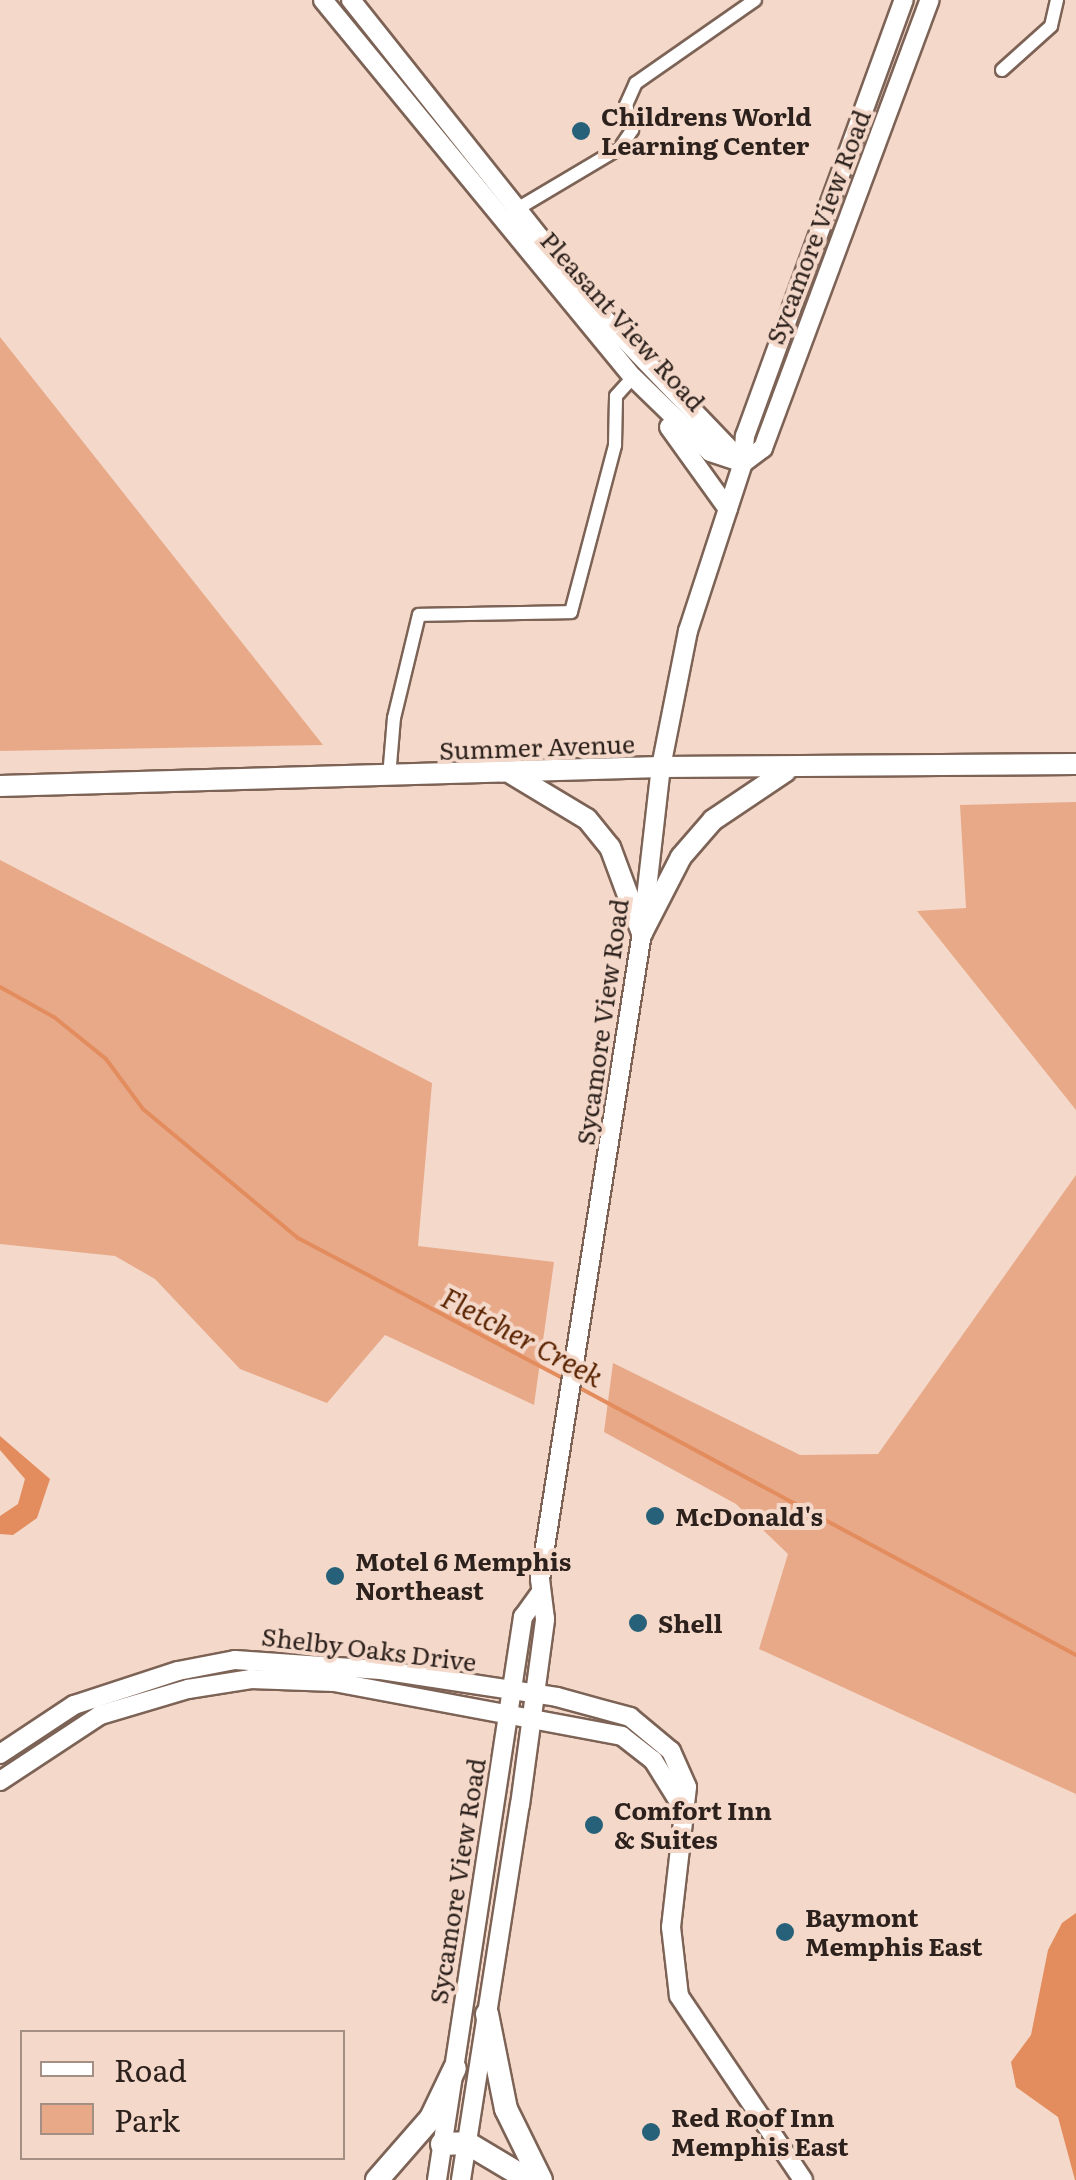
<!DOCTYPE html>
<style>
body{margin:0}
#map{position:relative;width:1076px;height:2180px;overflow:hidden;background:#f4d8c9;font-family:Literata,serif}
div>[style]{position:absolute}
.green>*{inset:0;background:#e8a989}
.water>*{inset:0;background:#e38c5e}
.stream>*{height:4px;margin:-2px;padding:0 2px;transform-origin:2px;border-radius:2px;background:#e38c5e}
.roads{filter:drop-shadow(2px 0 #7c6356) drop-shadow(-2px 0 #7c6356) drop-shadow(0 2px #7c6356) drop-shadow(0 -2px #7c6356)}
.street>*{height:12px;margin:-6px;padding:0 6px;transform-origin:6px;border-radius:6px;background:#fff}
.secondary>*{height:18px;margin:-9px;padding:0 9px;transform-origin:9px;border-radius:9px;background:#fff}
.primary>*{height:20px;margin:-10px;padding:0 10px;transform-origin:10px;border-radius:10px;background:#fff}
.highway>*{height:22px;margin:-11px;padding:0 11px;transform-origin:11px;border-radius:11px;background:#fff}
.dots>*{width:28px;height:28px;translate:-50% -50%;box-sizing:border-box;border:5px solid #f4d8c9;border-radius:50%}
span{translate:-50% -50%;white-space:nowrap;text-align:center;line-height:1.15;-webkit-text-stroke:8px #f4d8c9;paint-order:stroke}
.poi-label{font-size:25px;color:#2c211c;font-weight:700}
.left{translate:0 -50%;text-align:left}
.street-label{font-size:25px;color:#2c211c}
.water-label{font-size:28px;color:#5a2300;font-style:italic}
.legend{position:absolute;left:20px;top:2030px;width:325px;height:130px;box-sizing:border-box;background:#f4d8c9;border:2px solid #a48f84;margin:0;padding:12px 18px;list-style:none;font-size:30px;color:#2c211c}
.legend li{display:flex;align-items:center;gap:20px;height:50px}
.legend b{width:50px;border:2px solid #a48f84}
</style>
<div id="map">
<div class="green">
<i style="clip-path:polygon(0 337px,323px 745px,0 751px)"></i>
<i style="clip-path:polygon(1076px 802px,1076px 1110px,917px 911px,966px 908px,960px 805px)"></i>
<i style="clip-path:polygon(0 860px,432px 1083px,418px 1246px,554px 1262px,534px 1405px,385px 1335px,327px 1403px,240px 1369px,155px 1279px,115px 1256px,0 1244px)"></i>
<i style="clip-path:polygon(1076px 1175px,1076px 1794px,759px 1649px,788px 1554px,736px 1504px,604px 1432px,613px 1363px,800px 1455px,878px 1454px)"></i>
</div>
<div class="water">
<i style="clip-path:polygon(0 1436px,50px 1479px,37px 1518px,13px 1535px,0 1534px,0 1516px,18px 1504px,25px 1479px,0 1450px)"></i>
<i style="clip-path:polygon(1076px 1913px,1076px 2180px,1075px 2180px,1058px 2117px,1016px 2087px,1011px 2062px,1031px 2035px,1048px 1950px,1062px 1923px)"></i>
</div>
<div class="stream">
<i style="left:0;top:987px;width:62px;rotate:29.1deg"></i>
<i style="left:54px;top:1017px;width:67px;rotate:38.9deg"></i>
<i style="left:106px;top:1059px;width:62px;rotate:53.5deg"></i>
<i style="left:143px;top:1109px;width:202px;rotate:39.8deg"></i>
<i style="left:298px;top:1238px;width:303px;rotate:27.9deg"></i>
<i style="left:578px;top:1387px;width:566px;rotate:28.29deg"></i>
</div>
<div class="roads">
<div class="street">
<i style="left:1002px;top:70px;width:66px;rotate:-41.9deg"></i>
<i style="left:1051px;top:26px;width:27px;rotate:-77deg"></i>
<i style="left:512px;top:212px;width:126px;rotate:-30.7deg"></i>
<i style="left:620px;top:148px;width:22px;rotate:-56deg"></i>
<i style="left:632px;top:130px;width:26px;rotate:-103deg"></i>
<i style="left:626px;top:105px;width:24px;rotate:-66deg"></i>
<i style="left:636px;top:83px;width:145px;rotate:-34.9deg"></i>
<i style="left:389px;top:777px;width:59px;rotate:-85.2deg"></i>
<i style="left:394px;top:718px;width:106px;rotate:-76.4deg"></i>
<i style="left:419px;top:615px;width:152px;rotate:-1.1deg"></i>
<i style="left:571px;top:612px;width:173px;rotate:-75.2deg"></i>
<i style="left:615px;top:445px;width:49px;rotate:-88.8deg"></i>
<i style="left:616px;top:396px;width:25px;rotate:-48deg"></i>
</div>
<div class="secondary">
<i style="left:323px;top:0;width:488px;rotate:50.6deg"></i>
<i style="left:633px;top:377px;width:107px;rotate:44.2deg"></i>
<i style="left:710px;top:452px;width:35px;rotate:18deg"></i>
<i style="left:351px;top:0;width:406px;rotate:51.5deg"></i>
<i style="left:604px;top:318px;width:201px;rotate:46.2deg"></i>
<i style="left:669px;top:427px;width:101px;rotate:54.3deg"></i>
<i style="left:743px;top:463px;width:25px;rotate:-37deg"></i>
<i style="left:763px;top:448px;width:478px;rotate:-69.6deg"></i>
<i style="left:0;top:1754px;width:89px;rotate:-33.5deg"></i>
<i style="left:74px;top:1705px;width:109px;rotate:-18.1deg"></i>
<i style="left:178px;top:1671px;width:58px;rotate:-10.9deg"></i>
<i style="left:235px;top:1660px;width:146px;rotate:3.9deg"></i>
<i style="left:381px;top:1670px;width:178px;rotate:8.7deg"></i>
<i style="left:557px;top:1697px;width:76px;rotate:15.3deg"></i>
<i style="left:630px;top:1717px;width:53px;rotate:39.7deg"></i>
<i style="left:671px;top:1751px;width:39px;rotate:66deg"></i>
<i style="left:687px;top:1787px;width:141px;rotate:96.5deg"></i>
<i style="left:671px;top:1927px;width:69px;rotate:83.4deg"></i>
<i style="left:679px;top:1996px;width:222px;rotate:56deg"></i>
<i style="left:0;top:1781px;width:120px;rotate:-33.4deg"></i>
<i style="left:100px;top:1715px;width:92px;rotate:-16.5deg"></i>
<i style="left:188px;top:1689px;width:64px;rotate:-9deg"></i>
<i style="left:251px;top:1679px;width:83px;rotate:2.1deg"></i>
<i style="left:334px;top:1682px;width:293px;rotate:10.6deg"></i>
<i style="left:622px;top:1736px;width:39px;rotate:38deg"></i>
<i style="left:653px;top:1760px;width:62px;rotate:58.1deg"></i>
<i style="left:437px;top:2180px;width:570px;rotate:-81.32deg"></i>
<i style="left:523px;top:1617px;width:27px;rotate:-54deg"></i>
<i style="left:461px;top:2180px;width:380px;rotate:-81.1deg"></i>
<i style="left:520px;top:1805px;width:188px;rotate:-82.3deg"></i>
<i style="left:545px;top:1619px;width:40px;rotate:-97.1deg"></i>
<i style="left:540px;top:1579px;width:654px;rotate:-81.03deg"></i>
<i style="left:642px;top:933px;width:167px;rotate:-83.5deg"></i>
<i style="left:661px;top:767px;width:139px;rotate:-78.8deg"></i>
<i style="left:688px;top:631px;width:177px;rotate:-71.9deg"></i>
<i style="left:743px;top:463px;width:27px;rotate:-86deg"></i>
<i style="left:745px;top:436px;width:464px;rotate:-70deg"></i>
</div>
<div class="primary">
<i style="left:512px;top:774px;width:87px;rotate:31deg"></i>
<i style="left:587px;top:819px;width:36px;rotate:51deg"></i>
<i style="left:610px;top:847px;width:92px;rotate:69.6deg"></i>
<i style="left:0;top:786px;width:661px;rotate:-1.65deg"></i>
<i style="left:661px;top:767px;width:415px;rotate:-0.4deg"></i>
<i style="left:642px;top:933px;width:85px;rotate:-62.8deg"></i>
<i style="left:681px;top:857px;width:49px;rotate:-49.1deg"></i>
<i style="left:713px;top:820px;width:88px;rotate:-33.9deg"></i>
</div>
<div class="highway">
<i style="left:487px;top:2014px;width:97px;rotate:78.7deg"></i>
<i style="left:506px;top:2109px;width:79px;rotate:63.8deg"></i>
<i style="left:442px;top:2144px;width:25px;rotate:-2deg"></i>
<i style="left:467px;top:2143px;width:72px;rotate:30.8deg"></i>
<i style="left:377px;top:2180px;width:82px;rotate:-48.9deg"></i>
<i style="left:431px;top:2118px;width:55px;rotate:-64.4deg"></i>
</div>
</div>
<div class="dots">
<i style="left:581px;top:131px;background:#266179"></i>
<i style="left:655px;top:1516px;background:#266179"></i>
<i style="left:335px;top:1576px;background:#266179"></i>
<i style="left:638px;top:1623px;background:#266179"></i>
<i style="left:594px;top:1825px;background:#266179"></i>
<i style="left:785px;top:1932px;background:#266179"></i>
<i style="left:651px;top:2132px;background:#266179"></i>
</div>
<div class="poi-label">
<span class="left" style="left:601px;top:131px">Childrens World<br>Learning Center</span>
<span class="left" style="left:675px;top:1516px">McDonald's</span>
<span class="left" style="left:355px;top:1576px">Motel 6 Memphis<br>Northeast</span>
<span class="left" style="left:658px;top:1623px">Shell</span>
<span class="left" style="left:614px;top:1825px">Comfort Inn<br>&amp; Suites</span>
<span class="left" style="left:805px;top:1932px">Baymont<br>Memphis East</span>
<span class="left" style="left:671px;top:2132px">Red Roof Inn<br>Memphis East</span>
</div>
<div class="street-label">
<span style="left:818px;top:227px;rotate:-69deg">Sycamore View Road</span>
<span style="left:623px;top:321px;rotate:48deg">Pleasant View Road</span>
<span style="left:537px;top:747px;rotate:-2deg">Summer Avenue</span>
<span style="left:602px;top:1022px;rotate:-82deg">Sycamore View Road</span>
<span style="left:369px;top:1649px;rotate:7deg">Shelby Oaks Drive</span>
<span style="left:457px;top:1881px;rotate:-81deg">Sycamore View Road</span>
</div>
<div class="water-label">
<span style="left:523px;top:1336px;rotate:28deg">Fletcher Creek</span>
</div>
<ul class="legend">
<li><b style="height:12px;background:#fff"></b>Road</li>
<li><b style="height:28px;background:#e8a989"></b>Park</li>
</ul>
</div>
